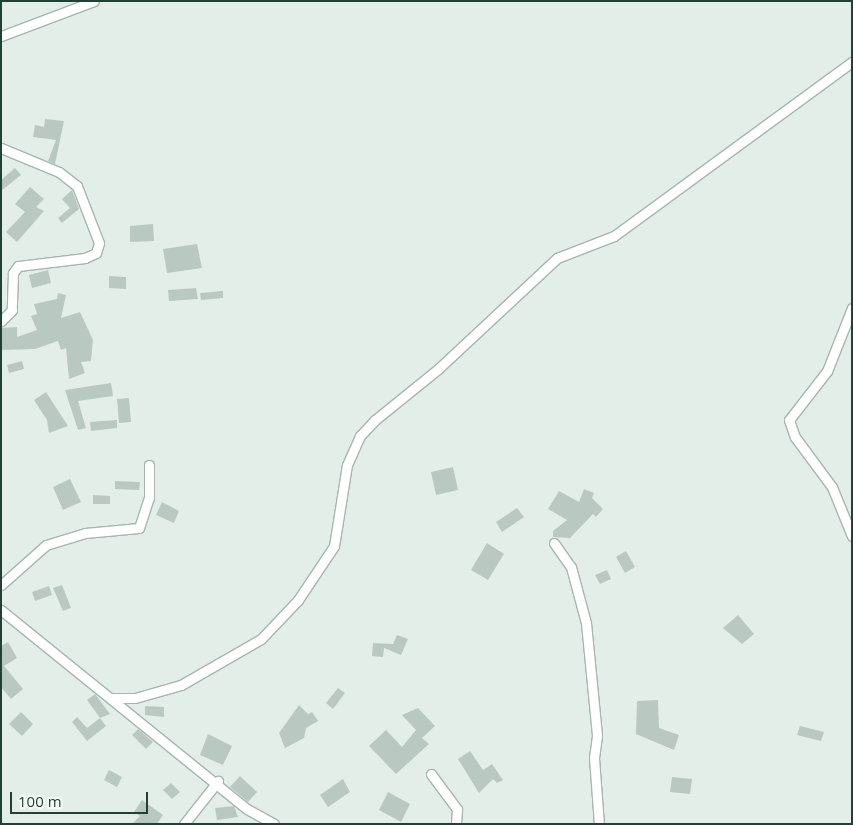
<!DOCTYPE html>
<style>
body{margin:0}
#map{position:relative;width:853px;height:825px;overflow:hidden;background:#e4eee8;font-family:"Open Sans",sans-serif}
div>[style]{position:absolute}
.building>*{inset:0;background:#b9c9c1}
.roads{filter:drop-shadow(1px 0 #a6b6af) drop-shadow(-1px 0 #a6b6af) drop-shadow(0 1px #a6b6af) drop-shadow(0 -1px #a6b6af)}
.street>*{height:9px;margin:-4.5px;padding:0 4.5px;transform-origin:4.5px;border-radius:4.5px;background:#fff}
span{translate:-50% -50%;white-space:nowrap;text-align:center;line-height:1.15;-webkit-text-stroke:5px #f4faf7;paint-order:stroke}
.frame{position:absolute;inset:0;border:2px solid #224035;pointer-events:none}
.scale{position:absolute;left:10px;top:792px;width:138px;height:22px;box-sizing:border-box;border:2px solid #224035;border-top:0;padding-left:6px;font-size:15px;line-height:18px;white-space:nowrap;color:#224035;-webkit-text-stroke:4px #f4faf7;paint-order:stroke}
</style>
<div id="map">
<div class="building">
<i style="clip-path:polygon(45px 119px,64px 121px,55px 164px,48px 161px,56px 140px,33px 137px,35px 125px,44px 127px)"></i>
<i style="clip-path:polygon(15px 168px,21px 175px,1px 191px,1px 180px)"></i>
<i style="clip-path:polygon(30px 187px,44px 199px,36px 207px,44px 211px,17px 242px,6px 232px,25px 212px,15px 204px)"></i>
<i style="clip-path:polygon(72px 190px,79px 209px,62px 223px,58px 218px,70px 208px,62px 199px)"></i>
<i style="clip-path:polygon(153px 224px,154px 241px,130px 242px,130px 226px)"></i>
<i style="clip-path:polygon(197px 244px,202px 268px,167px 273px,163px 249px)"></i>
<i style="clip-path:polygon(48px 270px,51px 283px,32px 288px,29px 275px)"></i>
<i style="clip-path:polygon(109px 276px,126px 277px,126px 289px,109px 288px)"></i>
<i style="clip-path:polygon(196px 288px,198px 299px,169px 301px,168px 290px)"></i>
<i style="clip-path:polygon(223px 291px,223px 298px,201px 300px,200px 293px)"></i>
<i style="clip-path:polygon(58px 293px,66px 295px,61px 318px,80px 312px,93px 340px,91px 361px,81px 362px,85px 373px,69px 379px,66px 348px,61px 350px,58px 341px,35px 349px,1px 350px,1px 328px,17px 327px,17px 337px,37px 330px,31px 316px,37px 314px,34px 304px,57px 299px)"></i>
<i style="clip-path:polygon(22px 361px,24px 369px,9px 373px,7px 365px)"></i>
<i style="clip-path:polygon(111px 383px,113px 396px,78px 401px,86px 428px,78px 430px,65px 390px)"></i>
<i style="clip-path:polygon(46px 392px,68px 426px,49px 433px,47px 420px,34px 400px)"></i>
<i style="clip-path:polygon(129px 398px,131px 422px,119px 423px,117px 399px)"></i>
<i style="clip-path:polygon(117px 420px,117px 428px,91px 431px,90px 422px)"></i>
<i style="clip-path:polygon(453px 467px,458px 490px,436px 495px,431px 472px)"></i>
<i style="clip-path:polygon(70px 479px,81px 502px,63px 510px,53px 487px)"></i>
<i style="clip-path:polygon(115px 481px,140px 482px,139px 490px,115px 489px)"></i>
<i style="clip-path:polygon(584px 489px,594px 493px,592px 498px,603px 509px,596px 517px,593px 514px,570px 538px,553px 537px,553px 531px,567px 520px,548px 509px,559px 491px,579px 502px)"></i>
<i style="clip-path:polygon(93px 495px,110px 496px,110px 504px,93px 504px)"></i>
<i style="clip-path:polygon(162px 502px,179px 511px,174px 523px,156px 515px)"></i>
<i style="clip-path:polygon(517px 508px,524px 517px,502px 532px,496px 522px)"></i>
<i style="clip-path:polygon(487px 543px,504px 554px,488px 580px,471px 570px)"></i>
<i style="clip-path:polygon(626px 551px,635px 567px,625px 573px,616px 557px)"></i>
<i style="clip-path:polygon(607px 570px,611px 579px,600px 584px,595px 575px)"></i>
<i style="clip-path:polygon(62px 585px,71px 608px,63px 611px,53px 588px)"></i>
<i style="clip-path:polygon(49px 586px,52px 595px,35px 601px,32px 592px)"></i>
<i style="clip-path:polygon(738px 615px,754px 634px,742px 644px,723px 628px)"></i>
<i style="clip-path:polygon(397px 635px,408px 639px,401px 655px,384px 648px,383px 657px,372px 656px,373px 643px,393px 644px)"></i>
<i style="clip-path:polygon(8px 642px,17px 658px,4px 666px,23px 689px,11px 699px,1px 687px,1px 646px)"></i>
<i style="clip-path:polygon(338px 688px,345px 693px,333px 709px,326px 703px)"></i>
<i style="clip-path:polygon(95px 694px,110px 714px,100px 718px,87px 700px)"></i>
<i style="clip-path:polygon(658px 700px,659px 728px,679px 735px,674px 750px,636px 734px,637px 701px)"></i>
<i style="clip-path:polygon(299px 705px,308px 714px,312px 712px,318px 721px,306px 728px,304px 738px,285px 748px,279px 733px)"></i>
<i style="clip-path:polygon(145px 706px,164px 707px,164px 717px,145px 715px)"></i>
<i style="clip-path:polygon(418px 708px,435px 726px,422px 738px,429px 744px,396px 774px,369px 746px,386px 730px,402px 747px,416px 730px,402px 715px)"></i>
<i style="clip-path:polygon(21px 712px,33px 724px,22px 736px,9px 724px)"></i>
<i style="clip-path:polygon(77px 717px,87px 728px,100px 718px,106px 726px,87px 741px,72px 722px)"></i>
<i style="clip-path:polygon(800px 726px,824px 732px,821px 741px,797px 735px)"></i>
<i style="clip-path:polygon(138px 729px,153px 742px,146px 749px,132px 735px)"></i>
<i style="clip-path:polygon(208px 734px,232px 746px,223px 765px,200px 755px)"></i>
<i style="clip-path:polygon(470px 751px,483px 770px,492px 764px,503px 780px,497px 783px,493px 779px,479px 793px,458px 759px)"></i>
<i style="clip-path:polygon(109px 770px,122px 777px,117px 787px,104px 780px)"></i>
<i style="clip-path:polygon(240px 776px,257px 792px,248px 802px,230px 787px)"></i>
<i style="clip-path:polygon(672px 777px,692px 779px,690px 794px,670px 792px)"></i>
<i style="clip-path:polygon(343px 779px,350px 792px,328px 807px,320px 795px)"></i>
<i style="clip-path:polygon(171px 783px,180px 792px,172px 799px,163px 790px)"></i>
<i style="clip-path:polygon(388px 792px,410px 804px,401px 822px,379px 810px)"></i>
<i style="clip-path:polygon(142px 800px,163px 815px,157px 824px,132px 824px,140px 816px,134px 812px)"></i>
<i style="clip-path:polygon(234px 806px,238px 817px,217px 820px,215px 808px)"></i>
</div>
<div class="roads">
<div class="street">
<i style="left:1px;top:36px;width:99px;rotate:-20.6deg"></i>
<i style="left:1px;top:148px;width:63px;rotate:22.5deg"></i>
<i style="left:59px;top:172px;width:23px;rotate:38deg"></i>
<i style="left:77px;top:186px;width:61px;rotate:68.9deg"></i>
<i style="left:99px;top:243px;width:10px;rotate:107deg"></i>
<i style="left:96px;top:253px;width:12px;rotate:156deg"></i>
<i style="left:85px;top:258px;width:67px;rotate:173.2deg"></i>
<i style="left:18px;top:266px;width:9px;rotate:126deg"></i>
<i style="left:13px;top:273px;width:37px;rotate:92deg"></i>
<i style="left:12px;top:310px;width:16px;rotate:135deg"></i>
<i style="left:852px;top:308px;width:68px;rotate:111.6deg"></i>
<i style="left:827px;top:371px;width:62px;rotate:127.8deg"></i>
<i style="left:789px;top:420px;width:18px;rotate:71deg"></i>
<i style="left:795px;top:437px;width:62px;rotate:53.5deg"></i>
<i style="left:832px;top:487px;width:53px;rotate:67.8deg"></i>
<i style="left:554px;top:543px;width:29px;rotate:55deg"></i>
<i style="left:571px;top:567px;width:58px;rotate:75deg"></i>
<i style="left:586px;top:623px;width:114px;rotate:84.4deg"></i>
<i style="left:597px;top:736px;width:22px;rotate:98deg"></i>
<i style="left:594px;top:758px;width:66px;rotate:85.7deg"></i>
<i style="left:1px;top:585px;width:60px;rotate:-41.6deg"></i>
<i style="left:46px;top:545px;width:41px;rotate:-17.1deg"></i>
<i style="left:85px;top:533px;width:54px;rotate:-5.3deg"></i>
<i style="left:139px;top:528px;width:32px;rotate:-72deg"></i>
<i style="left:149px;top:498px;width:33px;rotate:-90deg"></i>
<i style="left:1px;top:610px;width:316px;rotate:39deg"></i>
<i style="left:247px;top:809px;width:31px;rotate:29deg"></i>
<i style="left:112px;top:698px;width:23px"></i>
<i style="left:135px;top:698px;width:48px;rotate:-15.8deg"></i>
<i style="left:181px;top:685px;width:92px;rotate:-29.9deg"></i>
<i style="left:261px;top:639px;width:54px;rotate:-46.5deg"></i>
<i style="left:298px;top:600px;width:65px;rotate:-56.3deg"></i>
<i style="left:334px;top:546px;width:82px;rotate:-80.9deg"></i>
<i style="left:347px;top:465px;width:32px;rotate:-66deg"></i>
<i style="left:360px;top:436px;width:22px;rotate:-47deg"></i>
<i style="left:375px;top:420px;width:81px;rotate:-39deg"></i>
<i style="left:438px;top:369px;width:163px;rotate:-43deg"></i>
<i style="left:557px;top:258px;width:61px;rotate:-21.1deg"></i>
<i style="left:614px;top:236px;width:295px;rotate:-36.2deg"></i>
<i style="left:431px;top:774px;width:44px;rotate:53.4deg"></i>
<i style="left:457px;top:809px;width:15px;rotate:94deg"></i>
<i style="left:184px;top:824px;width:55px;rotate:-51.7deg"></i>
</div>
</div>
<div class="frame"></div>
<div class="scale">100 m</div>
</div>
